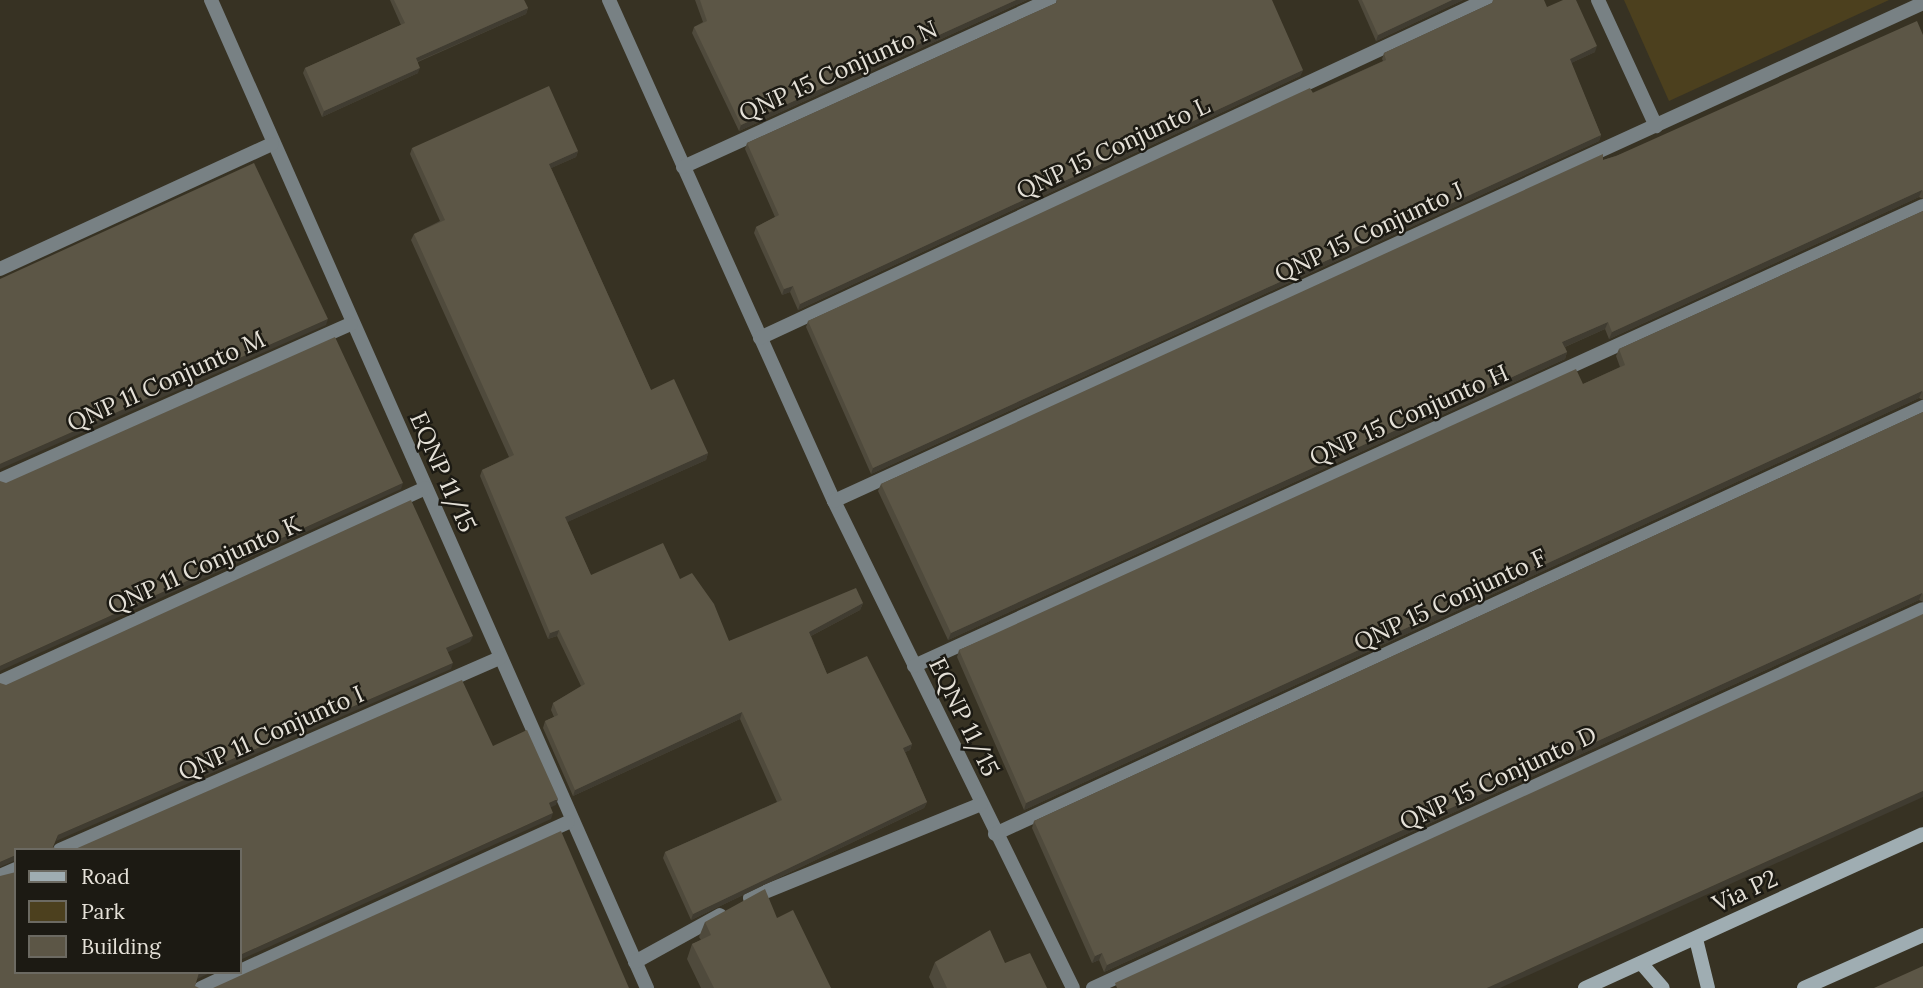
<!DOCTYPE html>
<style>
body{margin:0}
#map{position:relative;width:1923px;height:988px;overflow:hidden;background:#373223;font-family:Lora,serif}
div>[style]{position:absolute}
.green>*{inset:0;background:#4c401e}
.minor>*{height:14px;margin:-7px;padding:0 7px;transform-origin:7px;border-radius:7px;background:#788184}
.secondary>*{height:14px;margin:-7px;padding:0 7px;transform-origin:7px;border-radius:7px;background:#9fadb2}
.wall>*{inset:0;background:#4f4a3c}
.shaded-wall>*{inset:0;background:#403c31}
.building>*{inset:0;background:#5c5646}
span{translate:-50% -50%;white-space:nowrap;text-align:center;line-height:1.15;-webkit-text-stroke:5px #1c1a13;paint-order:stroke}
.street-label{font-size:24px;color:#e5e1d8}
.legend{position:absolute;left:14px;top:848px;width:228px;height:126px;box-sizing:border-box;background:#1c1a13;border:2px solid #6c6a62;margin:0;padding:9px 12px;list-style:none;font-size:21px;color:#e5e1d8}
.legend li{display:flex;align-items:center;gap:14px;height:35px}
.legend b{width:35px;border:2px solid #6c6a62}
</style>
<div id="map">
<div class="green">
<i style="clip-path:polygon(1624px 0,1889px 0,1669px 101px)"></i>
</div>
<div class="minor">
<i style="left:211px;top:0;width:1080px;rotate:66.19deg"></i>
<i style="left:609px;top:0;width:549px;rotate:65.82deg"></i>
<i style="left:834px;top:501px;width:542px;rotate:63.86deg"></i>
<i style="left:1598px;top:0;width:139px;rotate:65.3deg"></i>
<i style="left:683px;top:167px;width:403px;rotate:-24.5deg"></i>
<i style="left:0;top:269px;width:299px;rotate:-24.7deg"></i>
<i style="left:760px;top:338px;width:801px;rotate:-24.97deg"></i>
<i style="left:0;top:480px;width:384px;rotate:-24deg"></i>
<i style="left:834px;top:501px;width:1197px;rotate:-24.57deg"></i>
<i style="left:914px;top:666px;width:1109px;rotate:-24.51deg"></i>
<i style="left:0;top:682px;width:468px;rotate:-24.5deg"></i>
<i style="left:995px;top:834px;width:1022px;rotate:-24.71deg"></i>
<i style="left:60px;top:850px;width:480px;rotate:-23.6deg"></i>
<i style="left:0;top:876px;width:17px;rotate:-24deg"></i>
<i style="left:750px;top:898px;width:249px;rotate:-22.1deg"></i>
<i style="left:635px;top:962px;width:97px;rotate:-28.9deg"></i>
<i style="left:240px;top:971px;width:360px;rotate:-24.4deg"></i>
<i style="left:201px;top:988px;width:38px;rotate:-25deg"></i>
<i style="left:1093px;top:988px;width:912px;rotate:-24.54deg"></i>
</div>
<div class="secondary">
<i style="left:1696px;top:939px;width:50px;rotate:76.2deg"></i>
<i style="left:1641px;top:963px;width:33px;rotate:49deg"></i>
<i style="left:1585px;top:988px;width:371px;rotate:-24.5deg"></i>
<i style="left:1804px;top:988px;width:130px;rotate:-24deg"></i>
</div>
<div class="wall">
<i style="clip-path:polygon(390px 0,524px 0,528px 8px,526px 14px,418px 62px,418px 73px,322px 117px,303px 73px,305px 68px,401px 25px)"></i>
<i style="clip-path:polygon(695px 0,1027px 0,739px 131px,692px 33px,694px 27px,703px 22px)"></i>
<i style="clip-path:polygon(1358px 0,1463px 0,1376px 41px)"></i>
<i style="clip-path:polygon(1056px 3px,1303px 70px,1300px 76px,798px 310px,790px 292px,782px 295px,754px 233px,756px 227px,775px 217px,745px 149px,747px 143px)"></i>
<i style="clip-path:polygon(1492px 3px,1547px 7px,1595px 52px,1571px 63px,1601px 135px,1599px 141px,871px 474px,806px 327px,808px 321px,1383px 61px,1382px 59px,1384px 53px)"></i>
<i style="clip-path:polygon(1923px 35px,1923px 199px,1919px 197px,1609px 339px,1605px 329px,1565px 347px,1567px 352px,1565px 359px,948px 640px,878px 491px,881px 484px,1603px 160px,1616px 156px)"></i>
<i style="clip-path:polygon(412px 148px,578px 151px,576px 157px,551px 168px,651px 390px,708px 453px,706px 460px,567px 522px,591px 575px,680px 579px,729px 641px,863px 603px,860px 610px,811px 636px,827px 674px,912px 744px,910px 750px,905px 752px,927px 802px,924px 808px,691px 920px,663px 858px,665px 852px,777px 802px,740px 719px,573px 796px,543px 728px,545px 721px,554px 717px,551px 710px,553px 703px,581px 686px,557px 636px,548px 639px,480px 476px,482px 470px,509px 457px,411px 240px,414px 234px,440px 221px,410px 154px)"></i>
<i style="clip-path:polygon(1923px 211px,1923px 400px,1919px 398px,1024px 810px,957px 657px,959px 650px,1583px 384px,1620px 367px,1616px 356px,1619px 349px)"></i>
<i style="clip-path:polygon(1923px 412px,1923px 602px,1919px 600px,1104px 972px,1099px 960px,1092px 963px,1032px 828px,1034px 821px)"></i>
<i style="clip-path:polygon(777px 918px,831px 988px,701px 988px,687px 959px,692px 944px,701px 940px,699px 937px,705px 922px)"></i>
<i style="clip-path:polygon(935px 962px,1005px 963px,1047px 988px,934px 988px,929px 977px)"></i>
</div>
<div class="shaded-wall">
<i style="clip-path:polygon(1016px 0,1027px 0,739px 131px,741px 125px)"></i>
<i style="clip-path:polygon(1452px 0,1463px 0,1376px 41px,1378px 35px)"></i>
<i style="clip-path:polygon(528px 8px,526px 14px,414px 63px,416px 58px)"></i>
<i style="clip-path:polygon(1597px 46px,1595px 52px,1567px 65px,1570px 59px)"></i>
<i style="clip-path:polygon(420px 68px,418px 73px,322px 117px,324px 111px)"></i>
<i style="clip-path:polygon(1303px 70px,1300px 76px,798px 310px,800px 304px)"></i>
<i style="clip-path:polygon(1601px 135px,1599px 141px,871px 474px,873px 468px)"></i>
<i style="clip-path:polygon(578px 151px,576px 157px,547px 170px,549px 164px)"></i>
<i style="clip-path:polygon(1922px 190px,1919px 197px,1609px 339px,1612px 332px)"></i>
<i style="clip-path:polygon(793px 286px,790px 292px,782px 295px,784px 289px)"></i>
<i style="clip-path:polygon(328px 319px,326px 325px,0 469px,0 464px)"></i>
<i style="clip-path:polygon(1608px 322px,1605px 329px,1560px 349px,1562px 342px)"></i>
<i style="clip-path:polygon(1567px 352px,1565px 359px,948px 640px,951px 633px)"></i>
<i style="clip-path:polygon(1922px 391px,1919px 398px,1024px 810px,1026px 803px)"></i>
<i style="clip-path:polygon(708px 453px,706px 460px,563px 524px,565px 517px)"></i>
<i style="clip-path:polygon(403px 483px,401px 489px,0 671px,0 666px)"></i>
<i style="clip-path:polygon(1922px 593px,1919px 600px,1104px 972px,1107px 965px)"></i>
<i style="clip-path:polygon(863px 603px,860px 610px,807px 638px,809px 632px)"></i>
<i style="clip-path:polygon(559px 630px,557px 636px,548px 639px,550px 633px)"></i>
<i style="clip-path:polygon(473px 636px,470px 642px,444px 654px,446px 648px)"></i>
<i style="clip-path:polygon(453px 663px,451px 669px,56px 841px,58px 835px)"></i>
<i style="clip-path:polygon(742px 712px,740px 719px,573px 796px,575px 790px)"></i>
<i style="clip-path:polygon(912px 744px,910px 750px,900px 754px,903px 748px)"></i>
<i style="clip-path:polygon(1923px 791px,1923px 797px,1500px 988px,1487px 988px)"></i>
<i style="clip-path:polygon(558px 799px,556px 805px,547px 809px,549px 803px)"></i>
<i style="clip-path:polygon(927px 802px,924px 808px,691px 920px,693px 914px)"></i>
<i style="clip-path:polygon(553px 813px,551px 819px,240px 960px,240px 955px)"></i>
<i style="clip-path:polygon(16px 855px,16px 860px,0 867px,0 862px)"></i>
<i style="clip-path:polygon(1102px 953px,1099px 960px,1092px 963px,1095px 956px)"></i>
<i style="clip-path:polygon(201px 972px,212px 972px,197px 979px,199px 973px)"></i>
</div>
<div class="building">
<i style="clip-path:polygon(394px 0,524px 0,528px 8px,416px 58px,420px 68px,324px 111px,305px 68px,405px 23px)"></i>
<i style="clip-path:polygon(700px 0,1016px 0,741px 125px,694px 27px,707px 21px)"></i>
<i style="clip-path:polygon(1057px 0,1272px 0,1303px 70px,800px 304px,793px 286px,784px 289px,756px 227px,779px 215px,747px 143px,1056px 3px)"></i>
<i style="clip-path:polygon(1362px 0,1452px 0,1378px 35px)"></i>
<i style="clip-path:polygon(1493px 0,1544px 0,1547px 7px,1563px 0,1576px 0,1597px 46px,1570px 59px,1601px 135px,873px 468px,808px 321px,1310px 88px,1313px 93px,1386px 60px,1384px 53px,1492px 3px)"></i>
<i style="clip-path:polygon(1917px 21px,1923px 35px,1923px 191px,1922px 190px,1612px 332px,1608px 322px,1562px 342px,1567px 352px,951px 633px,881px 484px,1603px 154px,1603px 160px,1616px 156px)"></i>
<i style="clip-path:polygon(549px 86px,578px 151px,549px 164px,651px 390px,674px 379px,708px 453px,565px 517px,591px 575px,663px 543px,680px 579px,692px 573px,714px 604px,729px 641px,856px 588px,863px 603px,809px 632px,827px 674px,867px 656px,912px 744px,903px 748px,927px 802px,693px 914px,665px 852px,782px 800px,742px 712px,575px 790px,545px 721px,558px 715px,553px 703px,585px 684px,559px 630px,550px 633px,482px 470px,514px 455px,414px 234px,445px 220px,412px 148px)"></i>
<i style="clip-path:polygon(254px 163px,328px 319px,0 464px,0 279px)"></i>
<i style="clip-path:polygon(1923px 211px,1923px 392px,1922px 391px,1026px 803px,959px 650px,1576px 369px,1583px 384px,1625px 365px,1619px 349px)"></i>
<i style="clip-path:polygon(335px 337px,403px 483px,0 666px,0 481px,6px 483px)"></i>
<i style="clip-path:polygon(1923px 412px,1923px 594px,1922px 593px,1107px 965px,1102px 953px,1095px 956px,1034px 821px)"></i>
<i style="clip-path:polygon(411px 500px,473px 636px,446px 648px,453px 663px,58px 835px,53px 847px,59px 850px,16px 850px,16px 855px,0 862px,0 683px,6px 685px)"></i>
<i style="clip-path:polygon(1923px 614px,1923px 791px,1487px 988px,1117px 988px,1115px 983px)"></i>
<i style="clip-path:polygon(462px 680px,493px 746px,527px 730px,558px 799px,549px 803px,553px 813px,240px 955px,240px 850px,73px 850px)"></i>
<i style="clip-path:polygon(561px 831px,629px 988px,213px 988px)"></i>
<i style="clip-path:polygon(16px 872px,16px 972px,201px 972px,199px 973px,195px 986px,199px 988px,0 988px,0 876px)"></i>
<i style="clip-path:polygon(765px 889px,777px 918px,793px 910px,831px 988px,714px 988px,692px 944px,711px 935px,705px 922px)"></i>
<i style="clip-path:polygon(990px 930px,1005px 963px,1030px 953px,1047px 988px,947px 988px,935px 962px)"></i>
<i style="clip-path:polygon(1923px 966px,1923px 988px,1874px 988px)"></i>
</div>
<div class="street-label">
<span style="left:838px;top:71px;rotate:-24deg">QNP 15 Conjunto N</span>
<span style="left:1113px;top:148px;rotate:-25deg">QNP 15 Conjunto L</span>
<span style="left:1369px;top:232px;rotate:-25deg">QNP 15 Conjunto J</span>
<span style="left:166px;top:381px;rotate:-24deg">QNP 11 Conjunto M</span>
<span style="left:1409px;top:415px;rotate:-24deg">QNP 15 Conjunto H</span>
<span style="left:443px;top:472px;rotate:66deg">EQNP 11/15</span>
<span style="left:204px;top:565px;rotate:-24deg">QNP 11 Conjunto K</span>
<span style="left:1450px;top:600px;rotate:-25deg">QNP 15 Conjunto F</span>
<span style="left:964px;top:717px;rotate:64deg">EQNP 11/15</span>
<span style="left:271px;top:733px;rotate:-24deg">QNP 11 Conjunto I</span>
<span style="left:1498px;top:778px;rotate:-25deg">QNP 15 Conjunto D</span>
<span style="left:1745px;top:891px;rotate:-25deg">Via P2</span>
</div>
<ul class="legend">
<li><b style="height:9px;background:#9fadb2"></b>Road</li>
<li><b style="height:19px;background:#4c401e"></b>Park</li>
<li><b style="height:19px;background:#5c5646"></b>Building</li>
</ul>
</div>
